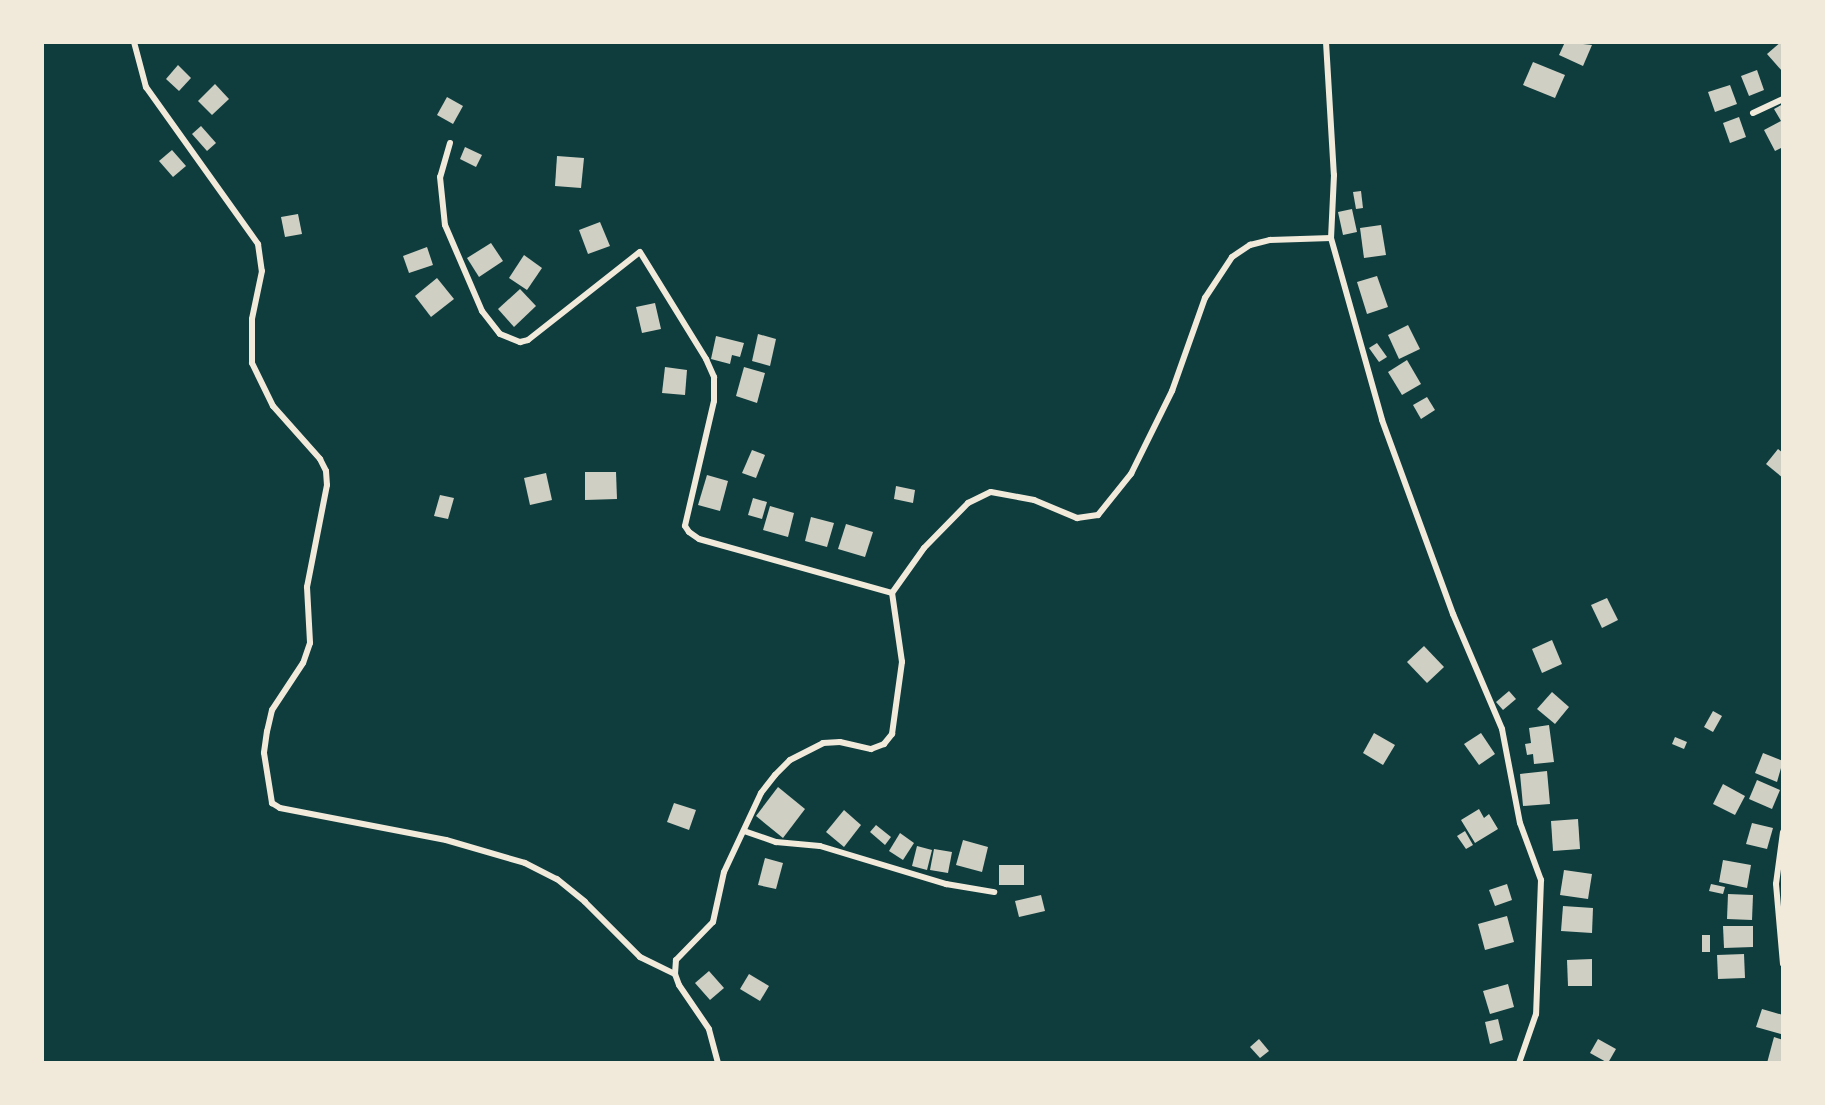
<!DOCTYPE html>
<style>
body{margin:0}
#map{position:relative;width:1825px;height:1105px;overflow:hidden;background:#0f3d3e;font-family:"Varela Round",sans-serif}
div>[style]{position:absolute}
.building>*{inset:0;background:#cfcfc3}
.minor>*{height:6px;margin:-3px;padding:0 3px;transform-origin:3px;border-radius:3px;background:#f1e9da}
span{translate:-50% -50%;white-space:nowrap;text-align:center;line-height:1.15;-webkit-text-stroke:6px #f1e9da;paint-order:stroke}
.frame{position:absolute;inset:0;border:44px solid #f1e9da;pointer-events:none}
</style>
<div id="map">
<div class="building">
<i style="clip-path:polygon(1565px 42px,1592px 45px,1583px 66px,1559px 55px)"></i>
<i style="clip-path:polygon(1781px 42px,1783px 42px,1783px 72px,1767px 54px)"></i>
<i style="clip-path:polygon(1533px 62px,1565px 75px,1555px 98px,1523px 85px)"></i>
<i style="clip-path:polygon(178px 65px,191px 78px,179px 91px,166px 79px)"></i>
<i style="clip-path:polygon(1757px 70px,1764px 90px,1749px 96px,1741px 76px)"></i>
<i style="clip-path:polygon(215px 84px,229px 99px,212px 115px,198px 101px)"></i>
<i style="clip-path:polygon(1730px 85px,1737px 104px,1715px 112px,1708px 92px)"></i>
<i style="clip-path:polygon(447px 97px,463px 106px,453px 124px,437px 115px)"></i>
<i style="clip-path:polygon(1783px 104px,1783px 147px,1775px 151px,1764px 130px,1781px 121px,1774px 109px)"></i>
<i style="clip-path:polygon(1739px 117px,1746px 137px,1730px 143px,1723px 123px)"></i>
<i style="clip-path:polygon(201px 126px,216px 143px,207px 151px,192px 134px)"></i>
<i style="clip-path:polygon(465px 147px,482px 155px,476px 167px,460px 159px)"></i>
<i style="clip-path:polygon(172px 150px,186px 166px,173px 177px,159px 161px)"></i>
<i style="clip-path:polygon(557px 156px,584px 158px,581px 188px,555px 186px)"></i>
<i style="clip-path:polygon(1361px 191px,1363px 208px,1356px 209px,1353px 192px)"></i>
<i style="clip-path:polygon(1352px 209px,1357px 232px,1343px 235px,1338px 212px)"></i>
<i style="clip-path:polygon(298px 214px,302px 234px,285px 237px,281px 217px)"></i>
<i style="clip-path:polygon(600px 222px,610px 246px,588px 254px,579px 230px)"></i>
<i style="clip-path:polygon(1381px 225px,1386px 255px,1364px 258px,1360px 228px)"></i>
<i style="clip-path:polygon(491px 243px,503px 261px,479px 277px,467px 258px)"></i>
<i style="clip-path:polygon(427px 247px,433px 265px,409px 273px,403px 256px)"></i>
<i style="clip-path:polygon(524px 255px,542px 268px,527px 290px,509px 278px)"></i>
<i style="clip-path:polygon(1377px 276px,1388px 307px,1367px 314px,1357px 282px)"></i>
<i style="clip-path:polygon(437px 278px,454px 299px,431px 317px,415px 296px)"></i>
<i style="clip-path:polygon(520px 289px,536px 306px,514px 327px,498px 309px)"></i>
<i style="clip-path:polygon(655px 303px,661px 329px,642px 333px,636px 307px)"></i>
<i style="clip-path:polygon(1408px 325px,1420px 349px,1399px 359px,1388px 335px)"></i>
<i style="clip-path:polygon(758px 334px,776px 339px,770px 366px,752px 361px)"></i>
<i style="clip-path:polygon(716px 336px,744px 343px,740px 357px,732px 355px,730px 364px,711px 359px)"></i>
<i style="clip-path:polygon(1377px 343px,1387px 357px,1379px 362px,1369px 348px)"></i>
<i style="clip-path:polygon(1407px 360px,1421px 384px,1402px 395px,1388px 372px)"></i>
<i style="clip-path:polygon(665px 367px,687px 370px,685px 395px,662px 393px)"></i>
<i style="clip-path:polygon(744px 367px,765px 373px,757px 403px,736px 396px)"></i>
<i style="clip-path:polygon(1427px 397px,1435px 410px,1421px 419px,1413px 405px)"></i>
<i style="clip-path:polygon(1778px 449px,1783px 453px,1783px 478px,1766px 464px)"></i>
<i style="clip-path:polygon(752px 450px,765px 455px,756px 478px,742px 473px)"></i>
<i style="clip-path:polygon(585px 472px,616px 472px,617px 499px,585px 500px)"></i>
<i style="clip-path:polygon(546px 473px,552px 500px,530px 505px,524px 478px)"></i>
<i style="clip-path:polygon(707px 475px,728px 481px,720px 511px,698px 505px)"></i>
<i style="clip-path:polygon(896px 486px,915px 490px,913px 503px,894px 499px)"></i>
<i style="clip-path:polygon(440px 495px,454px 498px,448px 519px,434px 516px)"></i>
<i style="clip-path:polygon(753px 498px,767px 502px,762px 519px,748px 515px)"></i>
<i style="clip-path:polygon(770px 506px,794px 513px,788px 537px,763px 530px)"></i>
<i style="clip-path:polygon(811px 517px,834px 523px,827px 547px,805px 541px)"></i>
<i style="clip-path:polygon(846px 524px,873px 532px,865px 557px,838px 549px)"></i>
<i style="clip-path:polygon(1607px 598px,1618px 620px,1602px 628px,1591px 605px)"></i>
<i style="clip-path:polygon(1552px 640px,1562px 664px,1542px 673px,1532px 649px)"></i>
<i style="clip-path:polygon(1424px 646px,1444px 667px,1427px 683px,1407px 662px)"></i>
<i style="clip-path:polygon(1509px 691px,1516px 699px,1503px 710px,1496px 702px)"></i>
<i style="clip-path:polygon(1552px 692px,1569px 707px,1555px 724px,1537px 709px)"></i>
<i style="clip-path:polygon(1713px 711px,1722px 716px,1713px 732px,1704px 727px)"></i>
<i style="clip-path:polygon(1549px 725px,1554px 762px,1534px 764px,1533px 754px,1527px 755px,1525px 744px,1531px 743px,1529px 728px)"></i>
<i style="clip-path:polygon(1374px 733px,1395px 745px,1383px 765px,1363px 753px)"></i>
<i style="clip-path:polygon(1481px 733px,1495px 754px,1479px 765px,1464px 744px)"></i>
<i style="clip-path:polygon(1675px 737px,1687px 742px,1684px 749px,1672px 744px)"></i>
<i style="clip-path:polygon(1763px 753px,1783px 761px,1777px 782px,1755px 773px)"></i>
<i style="clip-path:polygon(1547px 771px,1550px 804px,1523px 806px,1520px 774px)"></i>
<i style="clip-path:polygon(1757px 780px,1780px 790px,1772px 809px,1749px 799px)"></i>
<i style="clip-path:polygon(1723px 784px,1745px 796px,1735px 815px,1713px 804px)"></i>
<i style="clip-path:polygon(778px 787px,805px 809px,783px 838px,756px 816px)"></i>
<i style="clip-path:polygon(674px 803px,696px 810px,689px 830px,667px 822px)"></i>
<i style="clip-path:polygon(1479px 809px,1484px 818px,1489px 814px,1498px 829px,1475px 843px,1461px 820px)"></i>
<i style="clip-path:polygon(844px 810px,861px 825px,844px 847px,826px 832px)"></i>
<i style="clip-path:polygon(1578px 819px,1580px 849px,1553px 851px,1551px 821px)"></i>
<i style="clip-path:polygon(1752px 823px,1773px 828px,1767px 849px,1746px 844px)"></i>
<i style="clip-path:polygon(876px 825px,891px 837px,885px 845px,870px 832px)"></i>
<i style="clip-path:polygon(1465px 831px,1473px 845px,1466px 849px,1457px 836px)"></i>
<i style="clip-path:polygon(900px 833px,914px 843px,903px 860px,889px 851px)"></i>
<i style="clip-path:polygon(963px 840px,988px 847px,982px 872px,956px 865px)"></i>
<i style="clip-path:polygon(917px 846px,932px 850px,927px 870px,912px 866px)"></i>
<i style="clip-path:polygon(934px 849px,952px 852px,948px 873px,930px 870px)"></i>
<i style="clip-path:polygon(765px 858px,783px 863px,776px 889px,758px 885px)"></i>
<i style="clip-path:polygon(1723px 860px,1751px 865px,1747px 888px,1719px 882px)"></i>
<i style="clip-path:polygon(999px 865px,1024px 865px,1024px 885px,999px 885px)"></i>
<i style="clip-path:polygon(1564px 870px,1592px 874px,1588px 899px,1560px 895px)"></i>
<i style="clip-path:polygon(1507px 884px,1512px 900px,1495px 906px,1489px 890px)"></i>
<i style="clip-path:polygon(1711px 884px,1725px 887px,1723px 894px,1709px 891px)"></i>
<i style="clip-path:polygon(1728px 894px,1753px 895px,1752px 920px,1727px 919px)"></i>
<i style="clip-path:polygon(1041px 895px,1045px 911px,1019px 917px,1015px 901px)"></i>
<i style="clip-path:polygon(1563px 906px,1593px 908px,1592px 933px,1561px 931px)"></i>
<i style="clip-path:polygon(1507px 916px,1514px 942px,1485px 950px,1478px 924px)"></i>
<i style="clip-path:polygon(1723px 926px,1753px 926px,1753px 947px,1724px 948px)"></i>
<i style="clip-path:polygon(1702px 935px,1710px 935px,1710px 952px,1702px 952px)"></i>
<i style="clip-path:polygon(1744px 954px,1745px 978px,1718px 979px,1717px 955px)"></i>
<i style="clip-path:polygon(1592px 959px,1592px 986px,1568px 986px,1567px 960px)"></i>
<i style="clip-path:polygon(709px 971px,724px 988px,710px 1000px,695px 983px)"></i>
<i style="clip-path:polygon(749px 974px,769px 986px,760px 1001px,740px 989px)"></i>
<i style="clip-path:polygon(1508px 984px,1514px 1007px,1490px 1014px,1483px 991px)"></i>
<i style="clip-path:polygon(1762px 1009px,1783px 1015px,1781px 1034px,1756px 1027px)"></i>
<i style="clip-path:polygon(1498px 1019px,1503px 1040px,1490px 1044px,1485px 1022px)"></i>
<i style="clip-path:polygon(1774px 1037px,1783px 1040px,1783px 1063px,1767px 1063px)"></i>
<i style="clip-path:polygon(1259px 1039px,1269px 1051px,1260px 1058px,1250px 1047px)"></i>
<i style="clip-path:polygon(1598px 1039px,1616px 1049px,1608px 1063px,1590px 1053px)"></i>
</div>
<div class="minor">
<i style="left:134px;top:42px;width:47px;rotate:75.1deg"></i>
<i style="left:146px;top:87px;width:193px;rotate:54.5deg"></i>
<i style="left:258px;top:244px;width:27px;rotate:82deg"></i>
<i style="left:262px;top:271px;width:49px;rotate:101.8deg"></i>
<i style="left:252px;top:319px;width:44px;rotate:90deg"></i>
<i style="left:252px;top:363px;width:48px;rotate:64deg"></i>
<i style="left:273px;top:406px;width:71px;rotate:48.4deg"></i>
<i style="left:320px;top:459px;width:13px;rotate:63deg"></i>
<i style="left:326px;top:471px;width:14px;rotate:86deg"></i>
<i style="left:327px;top:485px;width:104px;rotate:101.1deg"></i>
<i style="left:307px;top:587px;width:56px;rotate:86.9deg"></i>
<i style="left:310px;top:643px;width:21px;rotate:109deg"></i>
<i style="left:303px;top:663px;width:56px;rotate:123.4deg"></i>
<i style="left:272px;top:710px;width:22px;rotate:103deg"></i>
<i style="left:267px;top:731px;width:22px;rotate:98deg"></i>
<i style="left:264px;top:753px;width:51px;rotate:80.9deg"></i>
<i style="left:272px;top:803px;width:9px;rotate:32deg"></i>
<i style="left:280px;top:808px;width:169px;rotate:10.9deg"></i>
<i style="left:446px;top:840px;width:82px;rotate:16.2deg"></i>
<i style="left:525px;top:863px;width:36px;rotate:27deg"></i>
<i style="left:557px;top:879px;width:36px;rotate:39deg"></i>
<i style="left:585px;top:902px;width:78px;rotate:45deg"></i>
<i style="left:640px;top:957px;width:39px;rotate:26deg"></i>
<i style="left:1326px;top:42px;width:133px;rotate:86.6deg"></i>
<i style="left:1334px;top:175px;width:63px;rotate:92.7deg"></i>
<i style="left:1331px;top:238px;width:189px;rotate:74.3deg"></i>
<i style="left:1382px;top:420px;width:207px;rotate:69.9deg"></i>
<i style="left:1453px;top:614px;width:125px;rotate:66.9deg"></i>
<i style="left:1502px;top:729px;width:96px;rotate:79.2deg"></i>
<i style="left:1520px;top:823px;width:61px;rotate:69.8deg"></i>
<i style="left:1541px;top:880px;width:134px;rotate:92.1deg"></i>
<i style="left:1536px;top:1014px;width:52px;rotate:109.1deg"></i>
<i style="left:1753px;top:113px;width:33px;rotate:-25deg"></i>
<i style="left:450px;top:143px;width:35px;rotate:106deg"></i>
<i style="left:440px;top:177px;width:48px;rotate:84.1deg"></i>
<i style="left:445px;top:225px;width:94px;rotate:66.7deg"></i>
<i style="left:482px;top:311px;width:29px;rotate:52deg"></i>
<i style="left:500px;top:334px;width:22px;rotate:22deg"></i>
<i style="left:520px;top:342px;width:8px;rotate:-14deg"></i>
<i style="left:528px;top:340px;width:142px;rotate:-38.2deg"></i>
<i style="left:640px;top:252px;width:126px;rotate:58.3deg"></i>
<i style="left:706px;top:359px;width:20px;rotate:66deg"></i>
<i style="left:714px;top:377px;width:24px;rotate:90deg"></i>
<i style="left:714px;top:401px;width:128px;rotate:103.1deg"></i>
<i style="left:685px;top:526px;width:7px;rotate:56deg"></i>
<i style="left:689px;top:532px;width:12px;rotate:35deg"></i>
<i style="left:699px;top:539px;width:200px;rotate:15.6deg"></i>
<i style="left:744px;top:831px;width:34px;rotate:19deg"></i>
<i style="left:776px;top:842px;width:44px;rotate:5.2deg"></i>
<i style="left:820px;top:846px;width:132px;rotate:16.8deg"></i>
<i style="left:946px;top:884px;width:49px;rotate:9.5deg"></i>
<i style="left:1783px;top:832px;width:52px;rotate:97.7deg"></i>
<i style="left:1776px;top:884px;width:80px;rotate:85deg"></i>
<i style="left:718px;top:1063px;width:35px;rotate:-105deg"></i>
<i style="left:709px;top:1029px;width:53px;rotate:-124.3deg"></i>
<i style="left:679px;top:985px;width:12px;rotate:-110deg"></i>
<i style="left:675px;top:974px;width:14px;rotate:-86deg"></i>
<i style="left:676px;top:960px;width:53px;rotate:-45.8deg"></i>
<i style="left:713px;top:922px;width:51px;rotate:-77.6deg"></i>
<i style="left:724px;top:872px;width:87px;rotate:-64.9deg"></i>
<i style="left:761px;top:793px;width:23px;rotate:-52deg"></i>
<i style="left:775px;top:775px;width:21px;rotate:-45deg"></i>
<i style="left:790px;top:760px;width:37px;rotate:-27deg"></i>
<i style="left:823px;top:743px;width:17px;rotate:-3deg"></i>
<i style="left:840px;top:742px;width:32px;rotate:13deg"></i>
<i style="left:871px;top:749px;width:14px;rotate:-21deg"></i>
<i style="left:884px;top:744px;width:13px;rotate:-51deg"></i>
<i style="left:892px;top:734px;width:73px;rotate:-82.1deg"></i>
<i style="left:902px;top:662px;width:70px;rotate:-98.2deg"></i>
<i style="left:892px;top:593px;width:55px;rotate:-54.6deg"></i>
<i style="left:924px;top:548px;width:63px;rotate:-45.6deg"></i>
<i style="left:968px;top:503px;width:25px;rotate:-26deg"></i>
<i style="left:991px;top:492px;width:44px;rotate:10.5deg"></i>
<i style="left:1034px;top:500px;width:47px;rotate:22.7deg"></i>
<i style="left:1077px;top:518px;width:21px;rotate:-8deg"></i>
<i style="left:1098px;top:515px;width:53px;rotate:-51.2deg"></i>
<i style="left:1131px;top:474px;width:93px;rotate:-63.7deg"></i>
<i style="left:1172px;top:391px;width:99px;rotate:-70.5deg"></i>
<i style="left:1205px;top:298px;width:49px;rotate:-56.6deg"></i>
<i style="left:1232px;top:257px;width:22px;rotate:-34deg"></i>
<i style="left:1250px;top:245px;width:21px;rotate:-14deg"></i>
<i style="left:1270px;top:240px;width:61px;rotate:-1.9deg"></i>
</div>
<div class="frame"></div>
</div>
